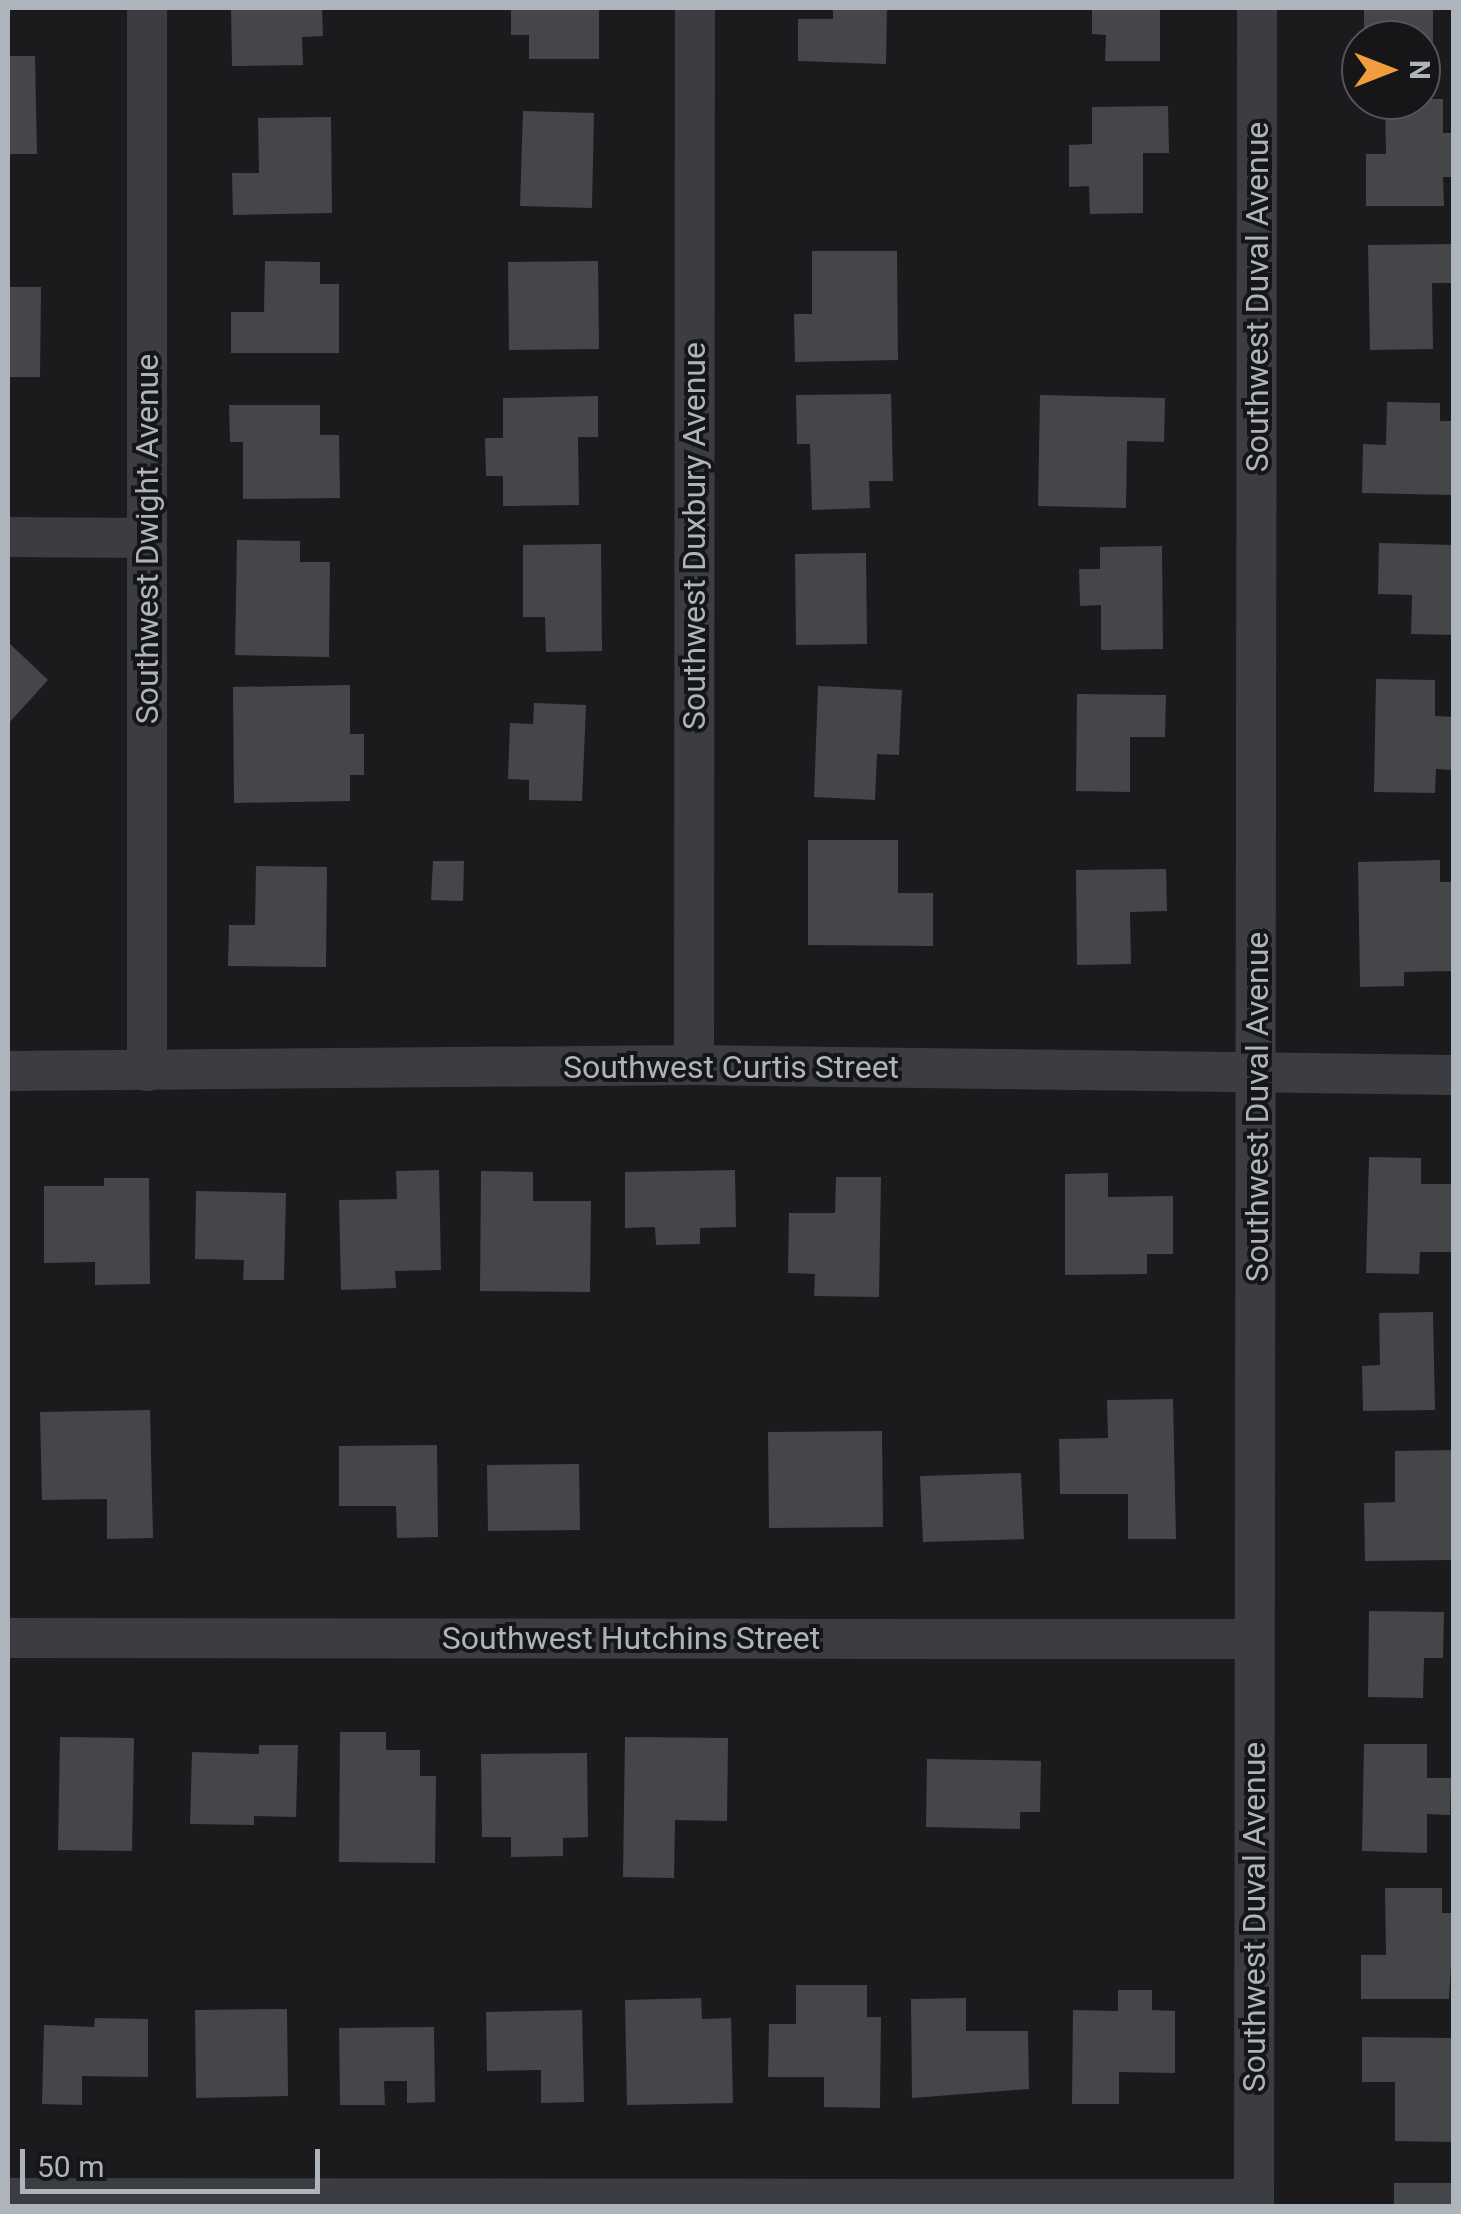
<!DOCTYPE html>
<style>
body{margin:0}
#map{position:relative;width:1461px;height:2214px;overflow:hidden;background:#1b1b1d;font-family:Roboto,sans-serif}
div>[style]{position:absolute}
.building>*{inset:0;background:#45464a}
.minor>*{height:40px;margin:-20px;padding:0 20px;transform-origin:20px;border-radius:20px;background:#3c3d42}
span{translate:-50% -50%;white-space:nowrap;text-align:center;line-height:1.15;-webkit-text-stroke:8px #161618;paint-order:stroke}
.street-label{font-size:32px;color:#adb4bc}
.frame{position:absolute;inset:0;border:10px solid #adb4bc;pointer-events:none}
.north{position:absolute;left:1341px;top:20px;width:100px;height:100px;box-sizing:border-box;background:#161618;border:2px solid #52555a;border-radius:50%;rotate:90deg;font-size:28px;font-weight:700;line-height:40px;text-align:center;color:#adb4bc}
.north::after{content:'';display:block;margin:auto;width:35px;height:45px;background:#f19d3e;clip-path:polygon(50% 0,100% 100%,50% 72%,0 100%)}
.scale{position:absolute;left:20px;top:2149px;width:300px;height:45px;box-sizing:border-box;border:5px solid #adb4bc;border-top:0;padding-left:12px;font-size:30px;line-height:35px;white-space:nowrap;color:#adb4bc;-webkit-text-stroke:8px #161618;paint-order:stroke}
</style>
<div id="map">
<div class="building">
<i style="clip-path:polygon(231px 8px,322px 8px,323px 36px,302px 37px,303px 65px,232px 66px)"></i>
<i style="clip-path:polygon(511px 8px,599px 8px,599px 59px,529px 59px,529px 35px,511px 35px)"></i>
<i style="clip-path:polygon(833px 8px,887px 8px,886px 64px,798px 61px,798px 19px,833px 19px)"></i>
<i style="clip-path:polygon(1092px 8px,1160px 8px,1160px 61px,1105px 61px,1106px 35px,1092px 34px)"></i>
<i style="clip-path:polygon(1364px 8px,1433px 8px,1433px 58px,1421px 58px,1421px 40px,1364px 40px)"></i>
<i style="clip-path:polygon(8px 56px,35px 56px,37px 154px,8px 154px)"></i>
<i style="clip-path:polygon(1421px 99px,1443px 99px,1443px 133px,1454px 133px,1454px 177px,1443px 177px,1444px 206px,1366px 206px,1366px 154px,1386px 154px,1385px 100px)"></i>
<i style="clip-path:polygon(1168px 106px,1169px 153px,1143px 153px,1143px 213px,1090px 214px,1089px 186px,1069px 187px,1069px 145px,1092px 144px,1092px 107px)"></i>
<i style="clip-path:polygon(523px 111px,594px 113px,592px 208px,520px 206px)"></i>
<i style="clip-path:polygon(331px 117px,332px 213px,233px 215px,232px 173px,259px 173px,258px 118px)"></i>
<i style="clip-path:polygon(1454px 244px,1454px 283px,1432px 283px,1433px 349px,1370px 350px,1368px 245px)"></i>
<i style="clip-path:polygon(812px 251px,897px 251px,898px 360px,795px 362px,794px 314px,812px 314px)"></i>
<i style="clip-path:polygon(265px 261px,320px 262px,320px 284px,339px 284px,339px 353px,231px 353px,231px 312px,264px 312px)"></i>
<i style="clip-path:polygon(598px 261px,599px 349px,509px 350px,508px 262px)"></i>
<i style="clip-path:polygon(8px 287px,41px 287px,40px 377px,8px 377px)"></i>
<i style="clip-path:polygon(891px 394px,893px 481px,869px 481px,870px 508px,812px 510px,810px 444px,797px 444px,796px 395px)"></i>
<i style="clip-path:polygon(1040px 395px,1165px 398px,1164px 442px,1127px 441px,1126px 508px,1038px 506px)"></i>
<i style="clip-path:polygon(598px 396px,598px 437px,578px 437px,579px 505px,503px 506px,503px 476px,486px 476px,485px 438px,503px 438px,503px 398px)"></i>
<i style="clip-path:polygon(1387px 402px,1440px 403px,1440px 421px,1454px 421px,1454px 495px,1362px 493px,1363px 444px,1386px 445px)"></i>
<i style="clip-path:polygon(229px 405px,320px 405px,320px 435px,339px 435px,340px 498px,243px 499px,243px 442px,230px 442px)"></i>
<i style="clip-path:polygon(237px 540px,300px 541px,300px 562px,330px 562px,329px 657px,235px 655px)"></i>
<i style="clip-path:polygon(1379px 543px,1454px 545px,1454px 635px,1411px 634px,1412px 595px,1378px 594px)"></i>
<i style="clip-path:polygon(601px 544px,602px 651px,546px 652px,545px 617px,523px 617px,523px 545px)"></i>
<i style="clip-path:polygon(1162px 546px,1163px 649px,1101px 650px,1101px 605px,1080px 606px,1079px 569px,1100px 569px,1100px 547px)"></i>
<i style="clip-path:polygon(866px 553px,867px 644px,796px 645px,795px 554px)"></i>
<i style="clip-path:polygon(8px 642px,48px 680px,8px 724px)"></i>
<i style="clip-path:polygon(1376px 679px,1435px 680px,1435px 716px,1454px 717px,1454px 770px,1436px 769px,1435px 793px,1374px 792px)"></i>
<i style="clip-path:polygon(350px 685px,350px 734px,364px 734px,364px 775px,350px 775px,350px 801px,234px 803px,233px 687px)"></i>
<i style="clip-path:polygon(818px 686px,902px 690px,899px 755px,877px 754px,875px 800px,814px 797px)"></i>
<i style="clip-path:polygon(1077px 694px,1166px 695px,1165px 737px,1130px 737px,1130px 792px,1076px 791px)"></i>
<i style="clip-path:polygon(534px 703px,586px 705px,582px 801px,529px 800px,529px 780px,508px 779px,510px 723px,533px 724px)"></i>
<i style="clip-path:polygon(808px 840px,898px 840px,898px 893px,933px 893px,933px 946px,808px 945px)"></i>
<i style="clip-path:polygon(1440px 860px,1440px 882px,1454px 882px,1454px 971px,1404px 972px,1404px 986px,1360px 987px,1358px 862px)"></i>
<i style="clip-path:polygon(433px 861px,464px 861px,463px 901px,431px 900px)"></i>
<i style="clip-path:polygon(256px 866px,327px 867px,326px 967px,228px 966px,229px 925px,255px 925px)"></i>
<i style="clip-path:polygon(1166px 869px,1167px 911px,1130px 912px,1131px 964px,1077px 965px,1076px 870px)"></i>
<i style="clip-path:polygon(1369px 1157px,1421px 1158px,1421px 1184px,1454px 1184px,1454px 1252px,1420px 1252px,1419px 1274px,1366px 1273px)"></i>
<i style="clip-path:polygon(439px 1170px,441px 1270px,395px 1271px,396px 1288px,341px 1290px,339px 1200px,397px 1199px,396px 1171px)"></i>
<i style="clip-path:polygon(735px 1170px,736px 1227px,700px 1228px,700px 1244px,656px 1245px,655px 1227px,625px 1228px,625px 1172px)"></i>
<i style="clip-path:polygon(481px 1171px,533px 1172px,533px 1201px,591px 1201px,590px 1292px,480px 1291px)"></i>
<i style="clip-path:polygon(1108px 1173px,1108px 1197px,1173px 1196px,1173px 1254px,1147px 1254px,1147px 1274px,1065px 1275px,1065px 1174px)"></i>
<i style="clip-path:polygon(836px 1177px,881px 1177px,879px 1297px,814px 1296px,815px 1274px,788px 1273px,789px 1213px,835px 1213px)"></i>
<i style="clip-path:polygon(104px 1178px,149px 1178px,150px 1284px,95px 1285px,95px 1262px,44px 1263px,44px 1186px,104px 1186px)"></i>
<i style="clip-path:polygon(196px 1191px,286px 1193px,284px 1280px,243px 1280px,244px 1260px,195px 1259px)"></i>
<i style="clip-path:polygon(1433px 1312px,1435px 1410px,1363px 1411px,1362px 1366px,1380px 1365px,1379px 1313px)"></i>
<i style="clip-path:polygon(1173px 1399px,1176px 1539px,1128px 1539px,1128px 1494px,1060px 1494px,1059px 1439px,1108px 1438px,1107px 1400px)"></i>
<i style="clip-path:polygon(150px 1410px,153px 1538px,107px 1539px,107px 1499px,42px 1500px,40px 1412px)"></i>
<i style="clip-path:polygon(882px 1431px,883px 1527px,769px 1528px,768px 1432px)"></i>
<i style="clip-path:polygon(437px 1445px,438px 1537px,397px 1538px,396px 1506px,339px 1506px,339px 1446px)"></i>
<i style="clip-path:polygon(1454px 1450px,1454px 1560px,1365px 1561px,1364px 1503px,1395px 1502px,1395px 1451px)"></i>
<i style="clip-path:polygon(579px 1464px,580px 1530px,488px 1531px,487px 1465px)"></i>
<i style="clip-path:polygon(1021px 1473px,1024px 1539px,923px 1542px,920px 1476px)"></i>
<i style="clip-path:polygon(1369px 1611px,1444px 1612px,1443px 1658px,1424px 1658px,1423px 1698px,1368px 1697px)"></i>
<i style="clip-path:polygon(340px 1732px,386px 1732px,386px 1750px,420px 1750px,420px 1776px,436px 1776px,435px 1863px,339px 1862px)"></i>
<i style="clip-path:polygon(60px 1737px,134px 1738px,132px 1851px,58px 1850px)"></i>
<i style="clip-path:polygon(625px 1737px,728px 1738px,727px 1821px,675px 1820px,674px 1878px,623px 1877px)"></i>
<i style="clip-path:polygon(1364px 1744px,1427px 1744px,1427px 1778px,1451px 1778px,1450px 1815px,1427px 1814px,1427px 1853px,1362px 1851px)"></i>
<i style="clip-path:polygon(259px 1745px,298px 1745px,296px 1817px,254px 1816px,254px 1825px,190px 1824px,192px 1752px,259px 1754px)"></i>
<i style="clip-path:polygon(587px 1753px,588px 1837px,563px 1838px,563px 1856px,511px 1857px,511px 1837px,482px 1837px,481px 1754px)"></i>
<i style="clip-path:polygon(927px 1759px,1041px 1761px,1040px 1812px,1020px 1812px,1020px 1829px,926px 1827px)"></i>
<i style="clip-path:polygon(1385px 1888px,1442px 1888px,1442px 1913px,1454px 1913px,1449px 1999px,1361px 1999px,1361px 1955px,1386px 1955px)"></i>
<i style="clip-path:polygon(796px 1985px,867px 1985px,867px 2017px,881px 2017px,880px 2108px,824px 2107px,824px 2077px,768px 2077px,769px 2024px,796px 2024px)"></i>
<i style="clip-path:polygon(1118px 1990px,1152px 1990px,1152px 2010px,1175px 2011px,1175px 2073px,1119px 2072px,1119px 2104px,1072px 2104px,1073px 2010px,1118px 2011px)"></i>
<i style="clip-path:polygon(701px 1998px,702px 2019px,731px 2018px,733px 2103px,627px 2105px,625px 2000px)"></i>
<i style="clip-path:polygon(966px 1998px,966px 2031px,1028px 2031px,1029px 2089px,912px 2098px,911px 1999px)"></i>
<i style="clip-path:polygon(287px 2009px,288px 2096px,196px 2098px,195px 2010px)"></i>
<i style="clip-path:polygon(582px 2010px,584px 2102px,541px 2103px,541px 2070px,487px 2071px,486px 2012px)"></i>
<i style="clip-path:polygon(95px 2018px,148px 2019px,148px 2077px,82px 2076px,82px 2105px,42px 2104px,44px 2025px,94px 2027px)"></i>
<i style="clip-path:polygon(434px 2027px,435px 2102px,407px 2103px,407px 2081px,384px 2081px,385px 2105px,340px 2105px,339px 2028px)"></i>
<i style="clip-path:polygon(1362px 2037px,1454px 2038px,1454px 2142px,1395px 2141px,1395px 2082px,1362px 2082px)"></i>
<i style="clip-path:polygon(1394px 2183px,1454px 2183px,1454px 2206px,1394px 2206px)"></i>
</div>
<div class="minor">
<i style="left:147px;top:8px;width:1063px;rotate:90deg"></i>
<i style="left:8px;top:537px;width:139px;rotate:0.4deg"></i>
<i style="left:694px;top:1065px;width:1057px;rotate:-89.95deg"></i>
<i style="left:8px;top:1071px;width:686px;rotate:-0.5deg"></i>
<i style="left:694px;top:1065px;width:760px;rotate:0.75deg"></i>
<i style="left:8px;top:1638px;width:1246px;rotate:0.05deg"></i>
<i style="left:8px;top:2198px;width:1246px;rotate:0.05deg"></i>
<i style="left:1254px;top:2206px;width:2198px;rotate:-89.92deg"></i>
</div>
<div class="street-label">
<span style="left:1257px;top:297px;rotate:-90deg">Southwest Duval Avenue</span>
<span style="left:694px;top:536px;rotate:-90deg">Southwest Duxbury Avenue</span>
<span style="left:147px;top:539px;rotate:-90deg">Southwest Dwight Avenue</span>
<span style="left:731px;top:1067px">Southwest Curtis Street</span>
<span style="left:1257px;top:1107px;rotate:-90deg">Southwest Duval Avenue</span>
<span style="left:631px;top:1638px">Southwest Hutchins Street</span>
<span style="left:1254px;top:1917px;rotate:-90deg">Southwest Duval Avenue</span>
</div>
<div class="frame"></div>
<div class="north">N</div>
<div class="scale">50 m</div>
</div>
